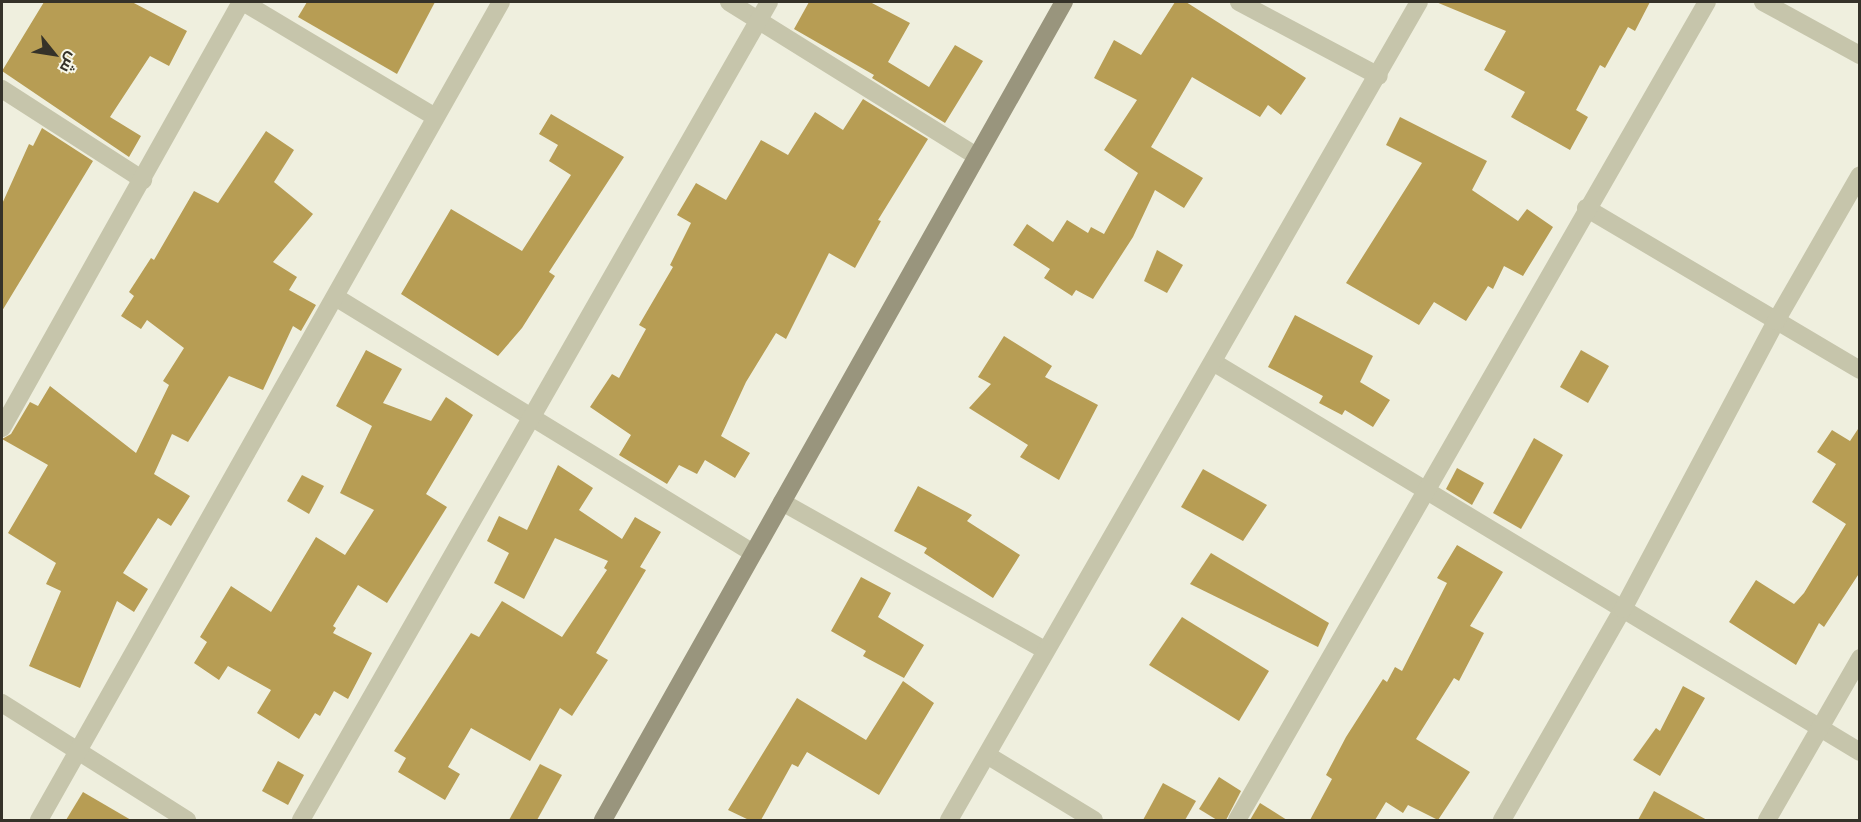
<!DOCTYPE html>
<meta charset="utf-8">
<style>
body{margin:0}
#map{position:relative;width:1861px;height:822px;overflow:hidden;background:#efefde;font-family:Ubuntu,Cairo,sans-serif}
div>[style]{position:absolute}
.building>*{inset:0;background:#b79d54}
.street>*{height:18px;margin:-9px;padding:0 9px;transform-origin:9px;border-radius:9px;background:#c6c5ab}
.secondary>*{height:18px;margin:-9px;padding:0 9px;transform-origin:9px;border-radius:9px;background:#99957d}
span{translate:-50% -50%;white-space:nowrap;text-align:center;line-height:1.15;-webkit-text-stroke:4.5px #f7f7e9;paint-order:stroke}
.frame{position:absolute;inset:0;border:3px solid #353229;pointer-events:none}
.north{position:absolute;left:24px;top:24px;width:60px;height:60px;-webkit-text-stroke:4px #f7f7e9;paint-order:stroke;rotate:120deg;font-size:16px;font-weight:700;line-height:24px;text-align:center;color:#353229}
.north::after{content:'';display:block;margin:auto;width:21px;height:27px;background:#353229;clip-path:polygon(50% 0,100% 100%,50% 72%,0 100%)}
</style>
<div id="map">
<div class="building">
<i style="clip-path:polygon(44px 2px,132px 2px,187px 31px,169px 66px,150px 56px,110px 117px,141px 136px,129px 157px,2px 71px)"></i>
<i style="clip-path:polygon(307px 2px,435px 2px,397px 74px,298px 17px)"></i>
<i style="clip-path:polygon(809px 2px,870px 2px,910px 23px,888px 62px,929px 87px,955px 45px,983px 61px,945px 123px,872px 78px,874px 75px,794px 29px)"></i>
<i style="clip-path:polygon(1175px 2px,1186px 2px,1306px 78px,1281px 115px,1268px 105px,1260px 117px,1192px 77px,1151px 147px,1203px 178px,1184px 208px,1155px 190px,1133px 237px,1093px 299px,1076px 290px,1072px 296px,1044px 278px,1050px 269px,1013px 245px,1027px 224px,1053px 242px,1067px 220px,1088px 233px,1091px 227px,1104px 234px,1138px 173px,1104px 150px,1137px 100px,1094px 78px,1114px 40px,1141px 55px)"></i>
<i style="clip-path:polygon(1436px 2px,1650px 2px,1635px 31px,1628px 27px,1605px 68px,1600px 65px,1576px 110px,1588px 117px,1570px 150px,1511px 117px,1525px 92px,1484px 70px,1506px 31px)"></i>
<i style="clip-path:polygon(863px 99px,928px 139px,878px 220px,881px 221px,855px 268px,829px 253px,786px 339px,776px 333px,746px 382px,721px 436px,750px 453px,735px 478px,705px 460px,697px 474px,679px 465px,667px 484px,619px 455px,631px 435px,590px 407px,612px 374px,619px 378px,646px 329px,639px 325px,673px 267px,670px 265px,691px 223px,677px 215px,696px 183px,726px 200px,761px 140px,788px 155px,815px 112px,843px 130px)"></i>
<i style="clip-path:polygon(551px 114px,624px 157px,549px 272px,555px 276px,522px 328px,498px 356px,401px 294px,451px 209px,522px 251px,571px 175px,549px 161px,558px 145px,539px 134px)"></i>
<i style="clip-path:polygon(1400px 117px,1487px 161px,1472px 190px,1518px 221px,1527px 209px,1553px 227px,1523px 276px,1504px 266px,1493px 289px,1488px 286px,1466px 321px,1434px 302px,1419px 325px,1346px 283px,1422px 163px,1386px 145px)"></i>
<i style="clip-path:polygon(42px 128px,93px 161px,2px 311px,2px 204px,29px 144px,33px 146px)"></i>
<i style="clip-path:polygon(266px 131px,294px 150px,274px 182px,313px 214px,273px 262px,297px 277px,289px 290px,316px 305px,301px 331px,293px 326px,263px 390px,229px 376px,188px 442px,172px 434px,154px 474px,190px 496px,171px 526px,158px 518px,123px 573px,148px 589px,134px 612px,117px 601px,80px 688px,29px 666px,61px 591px,46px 584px,56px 563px,8px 533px,48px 465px,2px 439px,11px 434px,30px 402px,38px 406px,50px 386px,136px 453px,169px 385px,163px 381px,184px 348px,147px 320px,141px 329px,121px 316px,134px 296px,129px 292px,151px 258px,154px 260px,194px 191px,218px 203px)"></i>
<i style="clip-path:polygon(1157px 250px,1183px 265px,1167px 293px,1144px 281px)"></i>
<i style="clip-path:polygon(1295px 315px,1373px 356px,1360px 382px,1390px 400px,1373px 427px,1345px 410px,1342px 415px,1319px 403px,1323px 396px,1268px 367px)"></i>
<i style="clip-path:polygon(1004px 336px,1052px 366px,1045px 377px,1098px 405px,1059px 480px,1020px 457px,1028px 445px,969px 408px,991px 384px,978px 377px)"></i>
<i style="clip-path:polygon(366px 350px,402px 369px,383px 403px,431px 421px,446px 397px,473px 415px,426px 494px,447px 507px,387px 603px,358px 585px,333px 626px,336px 628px,333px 633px,372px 653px,348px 699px,334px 691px,320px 716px,315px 713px,299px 739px,257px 713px,271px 690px,228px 666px,219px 680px,194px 663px,207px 642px,200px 637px,231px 586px,271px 612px,316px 537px,345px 555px,374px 510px,340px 493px,372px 426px,336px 406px)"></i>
<i style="clip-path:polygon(1581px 350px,1609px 366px,1588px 403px,1560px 387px)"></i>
<i style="clip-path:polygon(1860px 426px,1860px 572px,1824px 627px,1819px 623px,1796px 665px,1729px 622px,1756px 580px,1794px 604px,1804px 593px,1846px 524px,1812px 502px,1836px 464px,1817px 452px,1832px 430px,1850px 441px)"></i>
<i style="clip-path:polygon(1534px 438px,1563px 455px,1521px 529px,1493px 513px)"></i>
<i style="clip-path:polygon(558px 465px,593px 488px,579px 510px,622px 539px,635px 517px,661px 532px,640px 567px,646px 570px,596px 653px,608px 660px,572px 716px,560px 708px,530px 761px,471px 728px,448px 767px,460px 774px,445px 800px,398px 772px,406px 758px,394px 751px,471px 633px,479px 637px,502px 601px,562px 637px,607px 570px,604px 568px,608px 561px,555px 538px,524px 599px,494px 583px,509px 553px,487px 541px,499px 516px,527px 530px)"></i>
<i style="clip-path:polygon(1457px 468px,1484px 483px,1472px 505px,1446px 489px)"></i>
<i style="clip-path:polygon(1203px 469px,1267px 505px,1243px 541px,1181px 507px)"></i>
<i style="clip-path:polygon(302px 475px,324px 486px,309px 514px,287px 501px)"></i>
<i style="clip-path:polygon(918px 486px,972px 515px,967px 521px,1020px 555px,993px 598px,924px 553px,927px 548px,894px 531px)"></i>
<i style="clip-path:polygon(1457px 545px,1503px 572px,1470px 626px,1484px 633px,1459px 681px,1454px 678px,1416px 739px,1470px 772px,1438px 820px,1408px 805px,1403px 813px,1386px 802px,1375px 820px,1310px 820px,1332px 779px,1326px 775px,1346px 737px,1383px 679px,1387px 682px,1395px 667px,1402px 671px,1447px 583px,1437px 578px)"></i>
<i style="clip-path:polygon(1211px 553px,1329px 623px,1318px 647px,1190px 584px)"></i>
<i style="clip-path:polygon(861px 577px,891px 593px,878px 617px,924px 645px,904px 678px,863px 656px,866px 651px,831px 631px)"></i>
<i style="clip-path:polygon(1182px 617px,1269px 671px,1239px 721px,1149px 665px)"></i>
<i style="clip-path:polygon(903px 681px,934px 703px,879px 795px,807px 752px,798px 767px,792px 764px,761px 820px,749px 820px,728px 810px,797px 698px,866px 740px)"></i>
<i style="clip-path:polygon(1683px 686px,1705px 698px,1660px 776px,1633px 760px,1656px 728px,1660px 731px)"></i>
<i style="clip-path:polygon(278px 761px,304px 775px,288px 805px,262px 791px)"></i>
<i style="clip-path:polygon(540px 764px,562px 775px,537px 820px,509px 820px)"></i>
<i style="clip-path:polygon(1219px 777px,1241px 791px,1226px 820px,1217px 820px,1199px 809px)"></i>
<i style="clip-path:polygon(1163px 783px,1196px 801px,1185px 820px,1143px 820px)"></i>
<i style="clip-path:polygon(1654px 791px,1707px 820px,1638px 820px)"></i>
<i style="clip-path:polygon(83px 792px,131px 820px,66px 820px)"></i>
<i style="clip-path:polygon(1260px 803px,1287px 820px,1250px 820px)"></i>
</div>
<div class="street">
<i style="left:243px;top:2px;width:224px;rotate:30.9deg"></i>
<i style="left:729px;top:2px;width:291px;rotate:31.9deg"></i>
<i style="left:1239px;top:2px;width:158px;rotate:27.9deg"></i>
<i style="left:1763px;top:2px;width:111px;rotate:28.7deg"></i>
<i style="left:2px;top:89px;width:168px;rotate:32.8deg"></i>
<i style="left:1586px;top:208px;width:318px;rotate:30.6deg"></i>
<i style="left:337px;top:298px;width:488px;rotate:31.5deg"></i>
<i style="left:1213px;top:362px;width:755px;rotate:31.08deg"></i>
<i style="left:2px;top:428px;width:488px;rotate:-60.7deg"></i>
<i style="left:782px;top:502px;width:302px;rotate:29.4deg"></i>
<i style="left:2px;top:703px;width:219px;rotate:32.3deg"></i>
<i style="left:987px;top:755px;width:125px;rotate:31.3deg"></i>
<i style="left:39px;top:820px;width:939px;rotate:-60.54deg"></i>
<i style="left:301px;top:820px;width:942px;rotate:-60.22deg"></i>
<i style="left:949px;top:820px;width:943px;rotate:-60.12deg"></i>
<i style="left:1237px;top:820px;width:943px;rotate:-60.12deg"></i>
<i style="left:1502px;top:820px;width:243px;rotate:-60.2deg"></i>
<i style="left:1623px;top:609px;width:326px;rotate:-62deg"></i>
<i style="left:1776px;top:321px;width:168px;rotate:-60.1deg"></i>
<i style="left:1767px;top:820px;width:187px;rotate:-60.1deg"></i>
</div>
<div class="secondary">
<i style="left:603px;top:820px;width:939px;rotate:-60.6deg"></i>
</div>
<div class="frame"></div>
<div class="north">ش</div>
</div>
